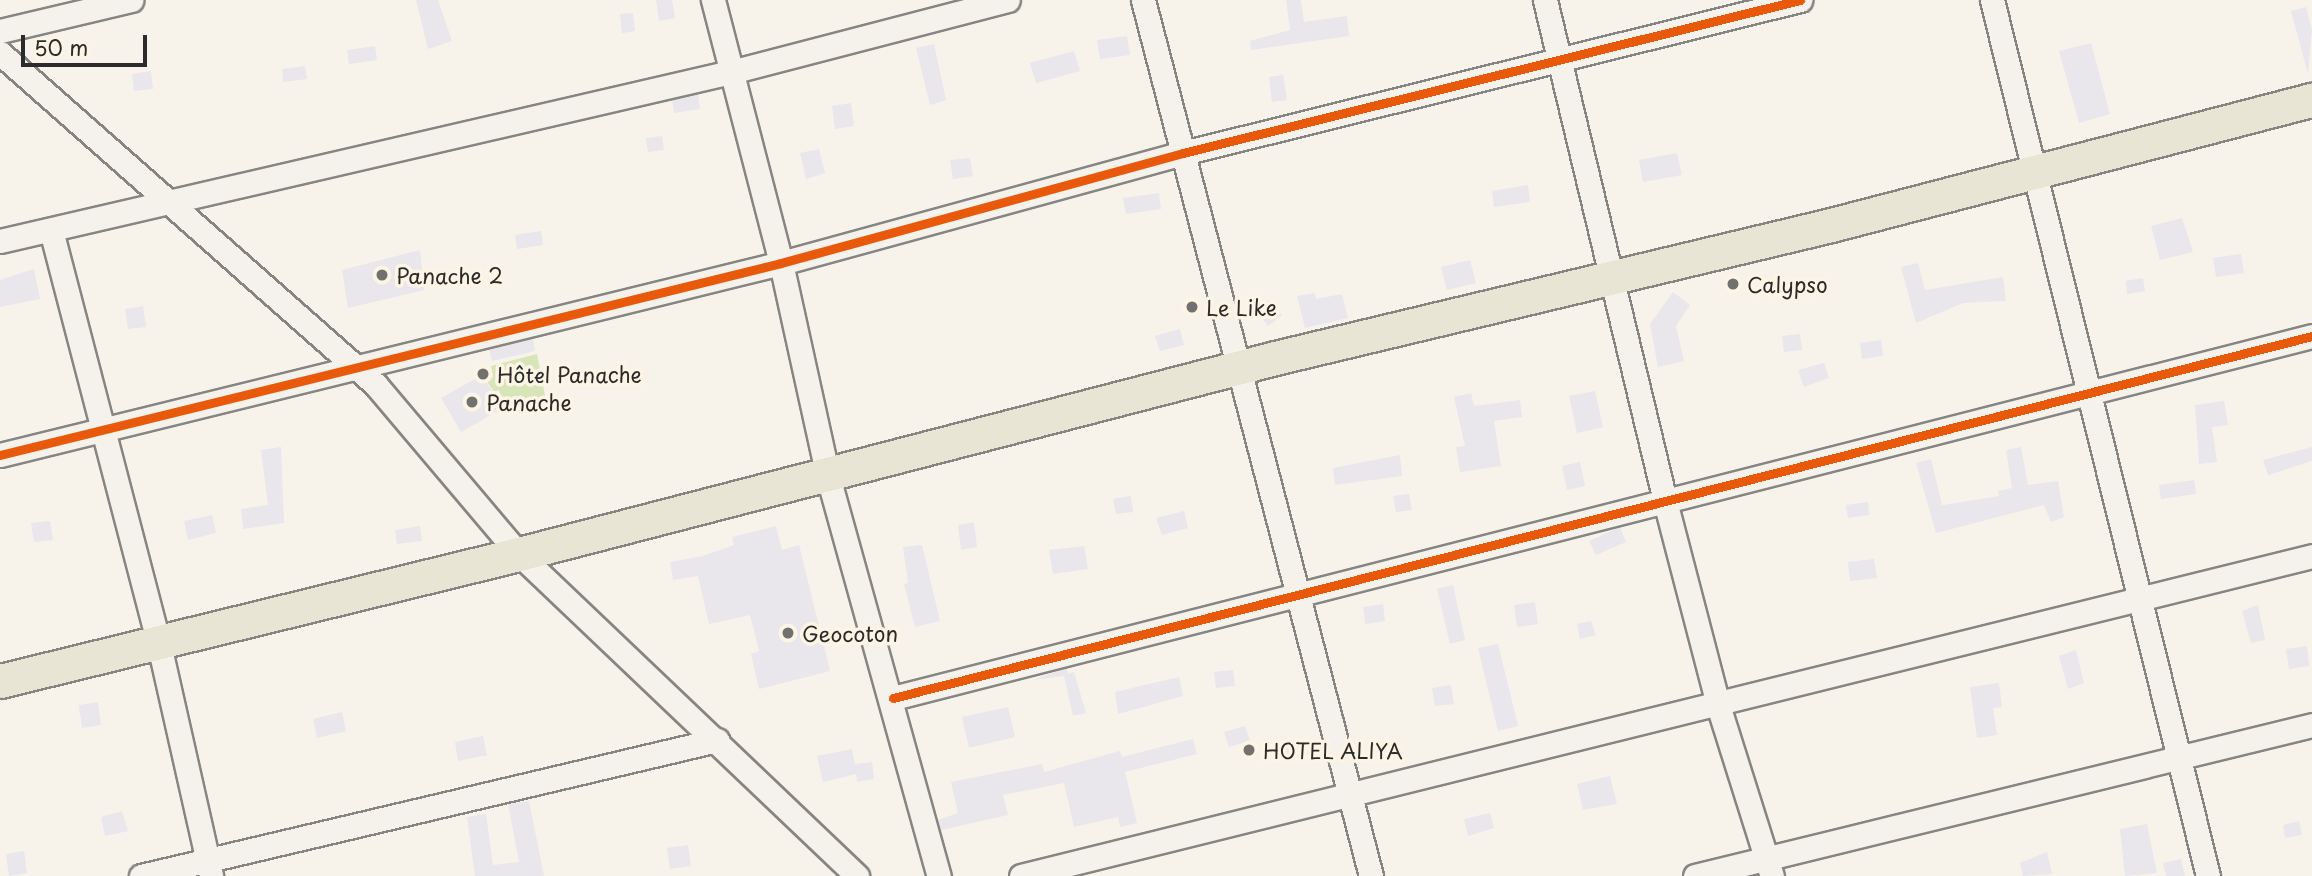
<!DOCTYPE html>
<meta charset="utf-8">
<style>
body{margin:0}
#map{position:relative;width:2312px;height:876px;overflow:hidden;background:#f7f3ea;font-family:"Playpen Sans",sans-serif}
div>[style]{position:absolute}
.green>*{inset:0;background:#d8e5b9}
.building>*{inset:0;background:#e9e6ec}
.roads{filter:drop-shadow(2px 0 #878581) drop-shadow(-2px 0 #878581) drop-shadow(0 2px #878581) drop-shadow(0 -2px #878581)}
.minor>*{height:23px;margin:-11.5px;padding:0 11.5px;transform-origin:11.5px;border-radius:11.5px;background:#f5f2ec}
.highway>*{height:33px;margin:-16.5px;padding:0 16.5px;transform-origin:16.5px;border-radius:16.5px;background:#e9e5d5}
.cycleway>*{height:9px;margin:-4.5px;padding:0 4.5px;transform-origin:4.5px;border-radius:4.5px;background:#e8590c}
.dots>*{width:19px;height:19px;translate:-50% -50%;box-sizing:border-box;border:4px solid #fcf5e5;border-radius:50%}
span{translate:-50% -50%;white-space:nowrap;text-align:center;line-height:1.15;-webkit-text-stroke:7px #fcf5e5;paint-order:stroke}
.poi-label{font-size:21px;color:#2b2b2b}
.left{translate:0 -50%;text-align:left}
.scale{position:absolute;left:21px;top:35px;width:126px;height:32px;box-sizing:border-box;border:4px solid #2b2b2b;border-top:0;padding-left:9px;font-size:21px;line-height:24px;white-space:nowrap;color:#2b2b2b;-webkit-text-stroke:5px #fcf5e5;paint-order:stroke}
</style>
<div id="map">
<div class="green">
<i style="clip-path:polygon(537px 354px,546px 401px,505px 412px,499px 390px,494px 392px,486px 380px,493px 377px,491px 366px)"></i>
</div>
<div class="building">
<i style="clip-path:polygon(416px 0,438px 0,452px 41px,428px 49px)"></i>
<i style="clip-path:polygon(656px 0,672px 0,675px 18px,659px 21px)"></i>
<i style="clip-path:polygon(1286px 0,1301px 0,1304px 22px,1347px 16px,1349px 36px,1251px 50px,1250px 41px,1290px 30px)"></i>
<i style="clip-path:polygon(2306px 7px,2312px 30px,2308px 74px,2291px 11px)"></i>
<i style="clip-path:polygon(633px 13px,635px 31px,622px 33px,620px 14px)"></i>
<i style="clip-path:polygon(1127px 36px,1130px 55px,1100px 59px,1097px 40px)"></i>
<i style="clip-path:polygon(2091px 43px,2110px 114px,2079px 123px,2059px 51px)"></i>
<i style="clip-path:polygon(934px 44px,946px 100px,930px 105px,916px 48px)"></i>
<i style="clip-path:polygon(375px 46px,377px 60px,349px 64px,347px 50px)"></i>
<i style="clip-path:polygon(1074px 51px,1080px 71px,1036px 83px,1030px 63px)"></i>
<i style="clip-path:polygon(305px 66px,307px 79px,283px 82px,282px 69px)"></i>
<i style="clip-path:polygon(151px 71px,153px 89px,134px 91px,132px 74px)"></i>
<i style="clip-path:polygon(1283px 75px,1287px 100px,1272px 102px,1269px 77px)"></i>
<i style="clip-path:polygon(698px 94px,700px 109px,674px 113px,672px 100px)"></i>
<i style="clip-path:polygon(851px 103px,854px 126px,835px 129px,832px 106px)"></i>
<i style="clip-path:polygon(662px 136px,664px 150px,648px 152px,646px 138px)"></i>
<i style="clip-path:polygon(819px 149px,825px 173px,806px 179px,800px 153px)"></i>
<i style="clip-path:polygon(1677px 153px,1682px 175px,1643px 182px,1639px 160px)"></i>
<i style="clip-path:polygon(970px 158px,973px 176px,953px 179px,950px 160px)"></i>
<i style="clip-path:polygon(1528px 185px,1530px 202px,1494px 207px,1492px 191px)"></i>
<i style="clip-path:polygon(1159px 193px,1161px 209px,1126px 214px,1123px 198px)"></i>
<i style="clip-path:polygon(2182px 218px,2193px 252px,2160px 260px,2151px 226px)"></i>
<i style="clip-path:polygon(541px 231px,543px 245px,517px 249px,515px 235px)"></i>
<i style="clip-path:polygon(420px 250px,424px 290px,348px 308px,342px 270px)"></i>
<i style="clip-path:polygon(2241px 254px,2244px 273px,2216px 277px,2213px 258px)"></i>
<i style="clip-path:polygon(1470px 260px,1476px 283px,1447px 290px,1441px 267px)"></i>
<i style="clip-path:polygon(1918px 263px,1925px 290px,2003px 277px,2006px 301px,1963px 303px,1916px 323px,1901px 267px)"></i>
<i style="clip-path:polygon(34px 269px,40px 299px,0 307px,0 280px)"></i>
<i style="clip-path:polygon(2143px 278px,2145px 291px,2127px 294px,2126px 281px)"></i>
<i style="clip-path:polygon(1673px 292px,1690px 305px,1676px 326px,1684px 361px,1658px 367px,1650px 324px)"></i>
<i style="clip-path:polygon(1315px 293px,1316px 299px,1342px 294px,1348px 318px,1305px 328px,1297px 296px)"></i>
<i style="clip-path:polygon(1269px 300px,1282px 315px,1268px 326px,1256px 310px)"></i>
<i style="clip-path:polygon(143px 306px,146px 327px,128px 329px,125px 309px)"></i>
<i style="clip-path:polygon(1180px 329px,1184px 345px,1160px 351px,1155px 336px)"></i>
<i style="clip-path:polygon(1800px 334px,1802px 350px,1784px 352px,1782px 336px)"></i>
<i style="clip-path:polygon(533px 338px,535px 351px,492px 361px,489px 349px)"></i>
<i style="clip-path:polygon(1881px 340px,1883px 356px,1862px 359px,1860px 343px)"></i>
<i style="clip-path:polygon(1824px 363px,1829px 378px,1804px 387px,1798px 370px)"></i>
<i style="clip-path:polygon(482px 375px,503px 408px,461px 432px,441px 398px)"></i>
<i style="clip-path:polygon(1595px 391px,1603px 427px,1577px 433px,1569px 396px)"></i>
<i style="clip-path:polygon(1471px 393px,1474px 406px,1520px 400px,1522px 417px,1494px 421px,1501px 466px,1460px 472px,1456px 447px,1465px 446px,1454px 397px)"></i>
<i style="clip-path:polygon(2224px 401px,2228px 425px,2212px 427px,2217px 462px,2199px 464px,2195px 405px)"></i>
<i style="clip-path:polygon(281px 447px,284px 523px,243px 529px,241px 509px,268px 505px,261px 450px)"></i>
<i style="clip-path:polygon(2021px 447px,2028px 485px,2058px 481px,2064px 517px,2051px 522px,2044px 505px,1936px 533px,1916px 463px,1931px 459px,1942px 505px,1937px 506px,1999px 496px,1998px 491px,2012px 488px,2006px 450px)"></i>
<i style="clip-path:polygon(2312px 447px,2312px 461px,2268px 475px,2263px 460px)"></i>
<i style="clip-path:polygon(1400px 455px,1402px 476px,1335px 485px,1333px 468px)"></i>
<i style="clip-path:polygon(1580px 462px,1585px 486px,1567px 490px,1562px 466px)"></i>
<i style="clip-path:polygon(2194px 480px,2196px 494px,2161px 499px,2159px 485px)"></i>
<i style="clip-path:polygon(1409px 494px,1412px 510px,1396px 512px,1393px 496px)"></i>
<i style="clip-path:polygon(1131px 496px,1133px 512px,1116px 514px,1113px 499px)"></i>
<i style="clip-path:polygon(1868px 502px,1869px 515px,1848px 518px,1846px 505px)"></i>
<i style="clip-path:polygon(1184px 511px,1188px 528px,1162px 535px,1156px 518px)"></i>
<i style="clip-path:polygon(212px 515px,216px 533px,188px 540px,184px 521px)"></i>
<i style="clip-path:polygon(50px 521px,53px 540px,34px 542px,31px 523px)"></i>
<i style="clip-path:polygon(974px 522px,977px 547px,961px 550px,958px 525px)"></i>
<i style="clip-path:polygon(420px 526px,422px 541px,397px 544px,395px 530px)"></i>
<i style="clip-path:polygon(776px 526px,782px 550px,799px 545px,830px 671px,759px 689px,751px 654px,759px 651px,750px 615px,709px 624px,698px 576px,673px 580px,670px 562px,703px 556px,734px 545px,732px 537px)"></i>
<i style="clip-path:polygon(1620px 527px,1626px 542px,1596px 555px,1589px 541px)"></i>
<i style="clip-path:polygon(922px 545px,940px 621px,915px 627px,904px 584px,908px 583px,903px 547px)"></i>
<i style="clip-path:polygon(1084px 546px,1088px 569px,1053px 574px,1049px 550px)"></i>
<i style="clip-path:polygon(1874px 559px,1877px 578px,1850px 581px,1848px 562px)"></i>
<i style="clip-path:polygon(1453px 585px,1465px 640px,1450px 644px,1437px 589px)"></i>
<i style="clip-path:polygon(1535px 602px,1538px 624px,1517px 627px,1514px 605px)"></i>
<i style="clip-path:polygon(1383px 604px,1385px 621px,1365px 624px,1363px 607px)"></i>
<i style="clip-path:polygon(2258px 605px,2265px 640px,2251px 643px,2242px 611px)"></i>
<i style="clip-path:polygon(1591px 621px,1596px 635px,1580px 639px,1577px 624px)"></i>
<i style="clip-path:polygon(1498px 644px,1518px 726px,1498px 731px,1478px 648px)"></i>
<i style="clip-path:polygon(2307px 646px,2309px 666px,2289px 669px,2286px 649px)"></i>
<i style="clip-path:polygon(2076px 650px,2084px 683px,2068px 689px,2059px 656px)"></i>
<i style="clip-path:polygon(1067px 668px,1068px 674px,1074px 672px,1086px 713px,1073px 716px,1064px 676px,1033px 680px)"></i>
<i style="clip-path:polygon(1233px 670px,1235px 686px,1216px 688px,1214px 672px)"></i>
<i style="clip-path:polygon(1179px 677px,1183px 696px,1118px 714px,1115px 692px)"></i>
<i style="clip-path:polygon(1999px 683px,2002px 707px,1993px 708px,1997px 735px,1977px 738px,1970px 687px)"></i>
<i style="clip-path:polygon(1451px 685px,1454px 704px,1435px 706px,1432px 688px)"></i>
<i style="clip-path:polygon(98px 702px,101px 725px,82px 728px,79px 705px)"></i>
<i style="clip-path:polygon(1008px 707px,1015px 737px,969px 748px,962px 717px)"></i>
<i style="clip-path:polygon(342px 712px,346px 731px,317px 738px,313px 719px)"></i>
<i style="clip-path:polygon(1245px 726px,1250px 741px,1229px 747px,1224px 732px)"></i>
<i style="clip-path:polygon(483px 736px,487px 755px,458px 761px,455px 742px)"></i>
<i style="clip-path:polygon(1193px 739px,1197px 754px,1125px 772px,1137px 823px,1120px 827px,1118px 817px,1074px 827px,1064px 783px,1003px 795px,1008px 815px,941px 830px,938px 820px,958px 813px,951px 782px,1042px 764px,1044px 772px,1120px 751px,1122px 757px)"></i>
<i style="clip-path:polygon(1306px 741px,1308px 755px,1286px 758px,1283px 744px)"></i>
<i style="clip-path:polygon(852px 749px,855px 764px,872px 762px,874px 779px,857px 782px,856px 774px,823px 782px,817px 756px)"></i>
<i style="clip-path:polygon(1610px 776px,1617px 804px,1583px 810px,1577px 784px)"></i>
<i style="clip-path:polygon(529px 801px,544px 876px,475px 876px,467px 817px,486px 814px,493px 865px,519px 862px,508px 804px)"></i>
<i style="clip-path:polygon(122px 811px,128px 831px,105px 836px,101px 817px)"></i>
<i style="clip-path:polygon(1490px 813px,1494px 828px,1468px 836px,1464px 819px)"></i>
<i style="clip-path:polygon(2299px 821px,2302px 835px,2285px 838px,2283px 825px)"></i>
<i style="clip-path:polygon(2147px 824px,2157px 873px,2125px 876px,2120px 829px)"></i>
<i style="clip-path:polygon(688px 845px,691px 866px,670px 869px,667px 848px)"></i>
<i style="clip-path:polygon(24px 851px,27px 873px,9px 876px,6px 854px)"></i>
<i style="clip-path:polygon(2047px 852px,2052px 874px,2023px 876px,2020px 863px)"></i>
<i style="clip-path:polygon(2181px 859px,2185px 876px,2166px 876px,2163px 863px)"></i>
</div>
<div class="roads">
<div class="minor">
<i style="left:713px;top:0;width:272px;rotate:75.5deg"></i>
<i style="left:781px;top:263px;width:215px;rotate:77.6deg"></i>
<i style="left:827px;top:473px;width:418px;rotate:74.5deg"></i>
<i style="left:1143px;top:0;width:905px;rotate:75.41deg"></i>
<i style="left:1545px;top:0;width:515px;rotate:76.53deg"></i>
<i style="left:1665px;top:501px;width:211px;rotate:75.4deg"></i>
<i style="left:1718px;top:705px;width:179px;rotate:72.5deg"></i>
<i style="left:1992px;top:0;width:902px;rotate:76.15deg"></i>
<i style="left:0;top:31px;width:135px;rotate:-13.3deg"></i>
<i style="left:0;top:53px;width:502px;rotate:41.44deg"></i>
<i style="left:376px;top:385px;width:221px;rotate:49.8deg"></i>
<i style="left:519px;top:554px;width:467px;rotate:43.6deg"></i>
<i style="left:51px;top:230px;width:424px;rotate:75.4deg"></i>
<i style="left:158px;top:640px;width:242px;rotate:77.3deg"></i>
<i style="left:0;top:241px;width:750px;rotate:-13.02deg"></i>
<i style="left:731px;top:72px;width:286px;rotate:-14.6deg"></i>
<i style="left:0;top:455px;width:804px;rotate:-13.81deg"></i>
<i style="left:781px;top:263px;width:417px;rotate:-15.3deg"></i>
<i style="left:1183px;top:153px;width:636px;rotate:-13.93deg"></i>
<i style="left:893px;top:698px;width:1464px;rotate:-14.31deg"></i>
<i style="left:141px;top:876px;width:592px;rotate:-13.28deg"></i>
<i style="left:1021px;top:876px;width:1330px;rotate:-13.92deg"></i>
<i style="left:1695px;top:876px;width:635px;rotate:-13.75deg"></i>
</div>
<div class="highway">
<i style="left:0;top:681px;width:534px;rotate:-13.75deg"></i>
<i style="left:519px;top:554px;width:781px;rotate:-14.53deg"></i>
<i style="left:1275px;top:358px;width:572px;rotate:-13.45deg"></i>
<i style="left:1831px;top:225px;width:497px;rotate:-14.6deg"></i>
</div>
</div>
<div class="cycleway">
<i style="left:0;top:455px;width:804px;rotate:-13.81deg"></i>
<i style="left:781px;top:263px;width:417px;rotate:-15.3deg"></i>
<i style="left:1183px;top:153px;width:636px;rotate:-13.93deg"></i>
<i style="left:893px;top:698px;width:1464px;rotate:-14.31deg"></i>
</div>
<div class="dots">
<i style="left:382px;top:275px;background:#72716e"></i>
<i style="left:1733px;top:284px;background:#72716e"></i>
<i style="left:1192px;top:307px;background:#72716e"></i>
<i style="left:483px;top:374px;background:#72716e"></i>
<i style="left:472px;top:402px;background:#72716e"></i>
<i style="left:788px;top:633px;background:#72716e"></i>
<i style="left:1249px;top:750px;background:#72716e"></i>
</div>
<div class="poi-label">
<span class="left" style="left:396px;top:275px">Panache 2</span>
<span class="left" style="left:1747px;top:284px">Calypso</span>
<span class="left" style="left:1206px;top:307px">Le Like</span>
<span class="left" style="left:497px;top:374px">Hôtel Panache</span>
<span class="left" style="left:486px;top:402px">Panache</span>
<span class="left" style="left:802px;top:633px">Geocoton</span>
<span class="left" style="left:1263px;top:750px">HOTEL ALIYA</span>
</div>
<div class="scale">50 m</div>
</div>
